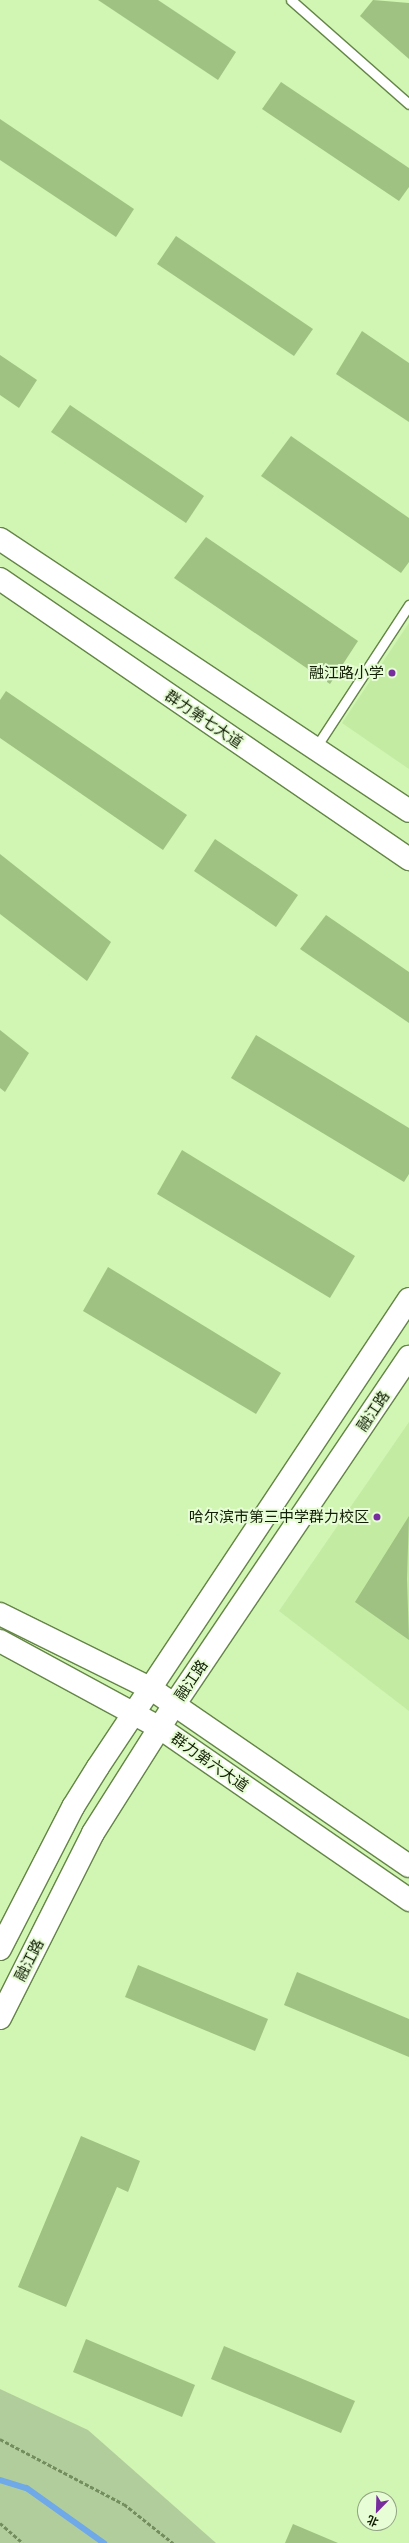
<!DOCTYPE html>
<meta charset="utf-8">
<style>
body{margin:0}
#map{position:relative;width:409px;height:2543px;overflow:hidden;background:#d1f5b3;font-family:Mulish,"Noto Sans SC",sans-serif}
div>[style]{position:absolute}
.built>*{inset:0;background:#c3eba2}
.green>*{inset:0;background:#b2cd9c}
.stream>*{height:5.5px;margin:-2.75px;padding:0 2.75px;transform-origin:2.75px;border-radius:2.75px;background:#6fa9e8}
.building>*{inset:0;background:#9fc282}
.path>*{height:2.5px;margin-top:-1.25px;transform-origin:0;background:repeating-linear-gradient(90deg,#748d5f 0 4px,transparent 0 6px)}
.roads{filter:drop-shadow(1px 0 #648547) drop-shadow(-1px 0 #648547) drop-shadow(0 1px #648547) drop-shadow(0 -1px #648547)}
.lane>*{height:9px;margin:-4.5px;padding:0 4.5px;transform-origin:4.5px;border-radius:4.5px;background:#fff}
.secondary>*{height:22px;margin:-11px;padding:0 11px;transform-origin:11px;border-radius:11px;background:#fff}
.dots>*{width:11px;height:11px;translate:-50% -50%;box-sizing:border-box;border:2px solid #e7fdd6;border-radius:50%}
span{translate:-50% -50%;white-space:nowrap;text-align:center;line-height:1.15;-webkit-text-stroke:4px #e7fdd6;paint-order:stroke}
.poi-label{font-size:15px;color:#121f06}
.right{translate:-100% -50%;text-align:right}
.street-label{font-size:15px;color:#121f06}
.north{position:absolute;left:357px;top:2491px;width:40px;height:40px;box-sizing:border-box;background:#e7fdd6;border:1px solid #92a483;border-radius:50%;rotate:203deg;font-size:11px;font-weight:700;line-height:16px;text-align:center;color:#121f06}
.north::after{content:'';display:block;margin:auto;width:14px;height:18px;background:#782d9f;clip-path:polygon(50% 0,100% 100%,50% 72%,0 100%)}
</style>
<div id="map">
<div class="built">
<i style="clip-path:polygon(409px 623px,409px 769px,342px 723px)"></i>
<i style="clip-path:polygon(409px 1422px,409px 1711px,279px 1611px)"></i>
</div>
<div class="green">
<i style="clip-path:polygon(0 2389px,88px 2430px,216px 2543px,0 2543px)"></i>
</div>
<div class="stream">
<i style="left:0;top:2480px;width:28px;rotate:17deg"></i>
<i style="left:27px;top:2488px;width:95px;rotate:35.5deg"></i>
</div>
<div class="building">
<i style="clip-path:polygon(98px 0,158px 0,236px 52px,218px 80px)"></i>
<i style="clip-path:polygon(373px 0,409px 3px,409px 59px,360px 16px)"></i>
<i style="clip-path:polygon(281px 82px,409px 168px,409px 187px,399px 201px,262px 109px)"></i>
<i style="clip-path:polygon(0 119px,134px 209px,116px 237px,0 160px)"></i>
<i style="clip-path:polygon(176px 236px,313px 329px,294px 356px,157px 264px)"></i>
<i style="clip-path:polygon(362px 331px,409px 363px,409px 422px,336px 374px)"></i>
<i style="clip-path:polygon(0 355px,37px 380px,19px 408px,0 395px)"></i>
<i style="clip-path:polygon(70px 405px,204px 496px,186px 523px,51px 432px)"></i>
<i style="clip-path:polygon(291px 436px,409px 518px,409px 562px,401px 573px,261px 476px)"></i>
<i style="clip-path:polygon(206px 537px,358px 641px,330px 684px,174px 578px)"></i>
<i style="clip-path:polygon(6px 691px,187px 815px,163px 850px,0 738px,0 700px)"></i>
<i style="clip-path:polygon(215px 839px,298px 895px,276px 927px,194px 871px)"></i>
<i style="clip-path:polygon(0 854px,111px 942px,87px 981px,0 914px)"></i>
<i style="clip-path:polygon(326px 915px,409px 972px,409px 1023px,300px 949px)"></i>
<i style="clip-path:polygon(0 1030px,29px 1053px,5px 1092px,0 1088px)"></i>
<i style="clip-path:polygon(256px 1035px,409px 1128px,409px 1174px,404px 1182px,231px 1078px)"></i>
<i style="clip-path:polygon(182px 1150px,355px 1256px,330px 1298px,157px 1194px)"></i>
<i style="clip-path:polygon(108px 1267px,281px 1373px,256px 1414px,83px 1311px)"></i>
<i style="clip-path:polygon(409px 1516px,407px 1579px,409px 1640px,355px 1602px)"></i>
<i style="clip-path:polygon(138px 1965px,268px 2019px,255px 2051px,125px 1997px)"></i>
<i style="clip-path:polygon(297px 1972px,409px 2019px,409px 2057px,284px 2005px)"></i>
<i style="clip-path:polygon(81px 2136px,140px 2161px,128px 2192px,117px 2187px,66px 2307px,18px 2287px)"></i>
<i style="clip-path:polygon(86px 2339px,195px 2385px,182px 2417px,73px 2372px)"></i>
<i style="clip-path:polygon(224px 2346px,355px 2401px,341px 2433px,211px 2379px)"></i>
<i style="clip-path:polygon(293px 2524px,338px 2543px,285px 2543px)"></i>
</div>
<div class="path">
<i style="left:0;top:2439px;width:140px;rotate:27.7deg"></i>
<i style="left:124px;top:2504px;width:63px;rotate:38.5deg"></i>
<i style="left:0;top:2523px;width:30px;rotate:41deg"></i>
</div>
<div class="roads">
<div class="lane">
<i style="left:291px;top:0;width:157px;rotate:41.4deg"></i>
<i style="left:316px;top:747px;width:170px;rotate:-56.8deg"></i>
</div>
<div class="secondary">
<i style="left:0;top:539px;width:491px;rotate:33.6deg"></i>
<i style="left:0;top:579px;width:496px;rotate:34.4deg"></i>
<i style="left:0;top:1614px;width:167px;rotate:26.3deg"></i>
<i style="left:150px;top:1688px;width:314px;rotate:34.5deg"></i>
<i style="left:0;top:1641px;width:182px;rotate:28.5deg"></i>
<i style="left:160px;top:1728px;width:303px;rotate:34.6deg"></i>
<i style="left:0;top:1949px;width:160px;rotate:-62.8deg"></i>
<i style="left:73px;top:1807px;width:47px;rotate:-58deg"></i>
<i style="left:98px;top:1767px;width:562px;rotate:-56.39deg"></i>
<i style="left:0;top:2018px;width:207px;rotate:-63.3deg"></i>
<i style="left:93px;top:1833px;width:151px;rotate:-57.7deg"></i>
<i style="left:174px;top:1705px;width:420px;rotate:-56deg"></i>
</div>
</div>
<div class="dots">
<i style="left:392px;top:673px;background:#782d9f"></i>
<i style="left:377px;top:1517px;background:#782d9f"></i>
</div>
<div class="poi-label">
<span class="right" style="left:384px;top:673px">融江路小学</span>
<span class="right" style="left:369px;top:1517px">哈尔滨市第三中学群力校区</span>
</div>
<div class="street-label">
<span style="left:204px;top:719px;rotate:34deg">群力第七大道</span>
<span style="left:373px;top:1411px;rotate:-56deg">融江路</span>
<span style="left:191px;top:1680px;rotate:-56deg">融江路</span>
<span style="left:210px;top:1762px;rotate:35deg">群力第六大道</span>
<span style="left:29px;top:1960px;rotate:-63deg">融江路</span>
</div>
<div class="north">北</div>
</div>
